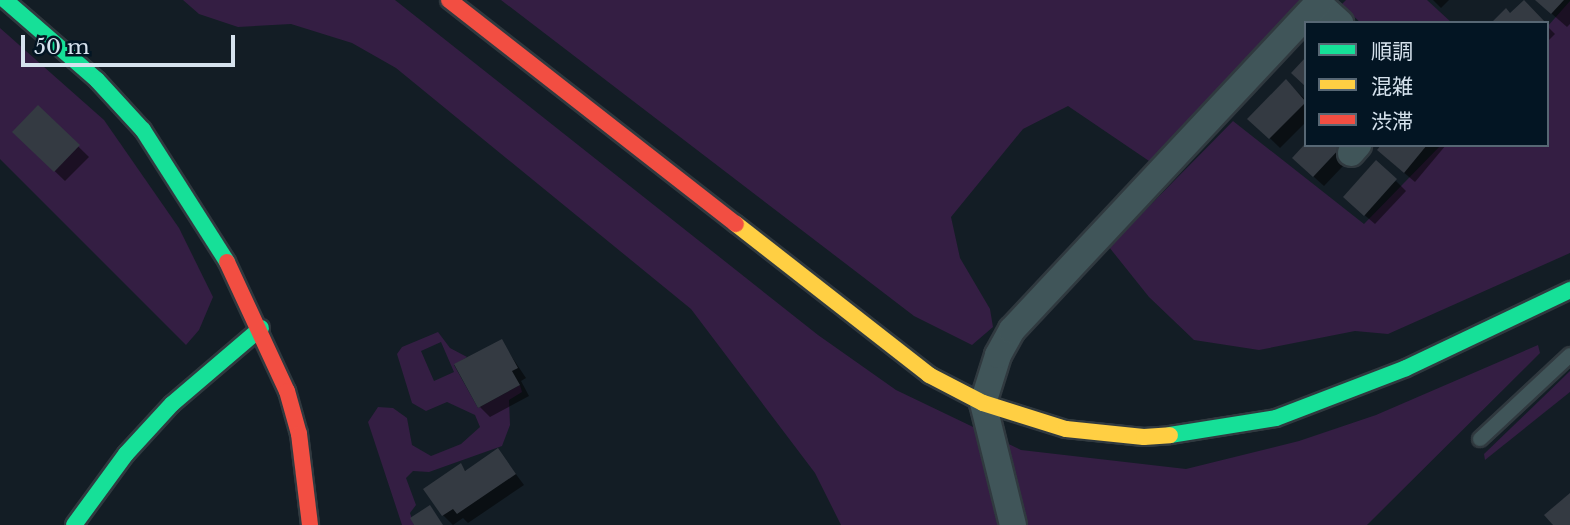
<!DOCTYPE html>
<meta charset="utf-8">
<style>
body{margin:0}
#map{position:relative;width:1570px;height:525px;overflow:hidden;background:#131d25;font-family:"Libre Baskerville","Noto Sans JP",serif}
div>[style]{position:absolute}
.green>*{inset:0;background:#341e43}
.shadow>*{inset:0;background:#0007}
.building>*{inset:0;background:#343a42}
.roads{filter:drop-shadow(2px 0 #30393f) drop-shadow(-2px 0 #30393f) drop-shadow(0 2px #30393f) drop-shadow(0 -2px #30393f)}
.lane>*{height:14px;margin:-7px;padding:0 7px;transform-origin:7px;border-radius:7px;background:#405559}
.street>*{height:26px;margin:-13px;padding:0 13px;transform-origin:13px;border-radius:13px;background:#405559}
.fast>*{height:16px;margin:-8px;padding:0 8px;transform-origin:8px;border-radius:8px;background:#16e098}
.slow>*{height:16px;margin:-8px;padding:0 8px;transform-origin:8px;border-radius:8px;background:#ffcf43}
.jam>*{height:16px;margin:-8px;padding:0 8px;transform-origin:8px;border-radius:8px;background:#f24e42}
span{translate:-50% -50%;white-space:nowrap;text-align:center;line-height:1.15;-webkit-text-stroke:6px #031523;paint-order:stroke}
.legend{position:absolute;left:1304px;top:21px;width:245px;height:126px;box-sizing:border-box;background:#031523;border:2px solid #576774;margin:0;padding:9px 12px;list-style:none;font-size:21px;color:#d6e2ed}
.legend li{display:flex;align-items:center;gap:14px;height:35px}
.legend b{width:35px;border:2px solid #576774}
.scale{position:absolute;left:21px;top:35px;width:214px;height:32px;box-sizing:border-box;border:4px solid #d6e2ed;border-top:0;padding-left:9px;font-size:21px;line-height:24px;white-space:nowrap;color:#d6e2ed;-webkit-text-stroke:5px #031523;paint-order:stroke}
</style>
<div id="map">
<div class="green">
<i style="clip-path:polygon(183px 0,395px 0,818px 335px,896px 390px,1021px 450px,1186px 469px,1299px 441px,1376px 415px,1538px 345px,1540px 353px,1367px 525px,841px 525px,815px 473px,691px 309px,396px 68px,352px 43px,291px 24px,238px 27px,199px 14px)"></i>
<i style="clip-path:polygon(501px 0,1309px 0,1152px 163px,1068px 106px,1023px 129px,951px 217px,960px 258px,990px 309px,993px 327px,972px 345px,914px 316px)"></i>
<i style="clip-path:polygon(1346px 0,1427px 0,1452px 23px,1361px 23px,1341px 5px)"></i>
<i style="clip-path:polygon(1570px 1px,1570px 253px,1388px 334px,1355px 331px,1259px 350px,1194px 340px,1149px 297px,1109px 247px,1233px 121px,1364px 224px,1441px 145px,1547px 145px,1547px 27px)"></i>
<i style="clip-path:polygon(0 28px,104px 120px,179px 228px,213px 297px,199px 330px,186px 345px,0 159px)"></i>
<i style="clip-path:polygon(evenodd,438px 332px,450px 348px,467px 357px,454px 365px,478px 408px,520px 385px,522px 392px,509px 400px,510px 425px,502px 446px,429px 472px,413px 471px,406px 478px,416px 505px,410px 513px,414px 525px,402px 525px,368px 422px,378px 407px,393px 408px,407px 418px,412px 445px,431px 456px,461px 444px,480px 427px,475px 415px,447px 402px,426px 411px,412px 403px,397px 354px,402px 347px,438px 332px,441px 342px,454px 372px,434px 381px,421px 351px,441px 342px)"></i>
<i style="clip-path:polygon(1570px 371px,1570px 392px,1485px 460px,1484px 454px)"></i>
</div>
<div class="shadow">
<i style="clip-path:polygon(1433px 0,1449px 0,1441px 8px)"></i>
<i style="clip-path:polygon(1536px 0,1570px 0,1570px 24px,1567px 27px)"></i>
<i style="clip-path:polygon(1547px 26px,1555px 34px,1547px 42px)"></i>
<i style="clip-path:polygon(1286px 81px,1306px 100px,1306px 122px,1280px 148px,1250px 119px)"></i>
<i style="clip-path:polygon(38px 107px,89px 157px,65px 181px,14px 132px)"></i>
<i style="clip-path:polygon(1307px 145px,1361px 147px,1324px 186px,1304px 168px)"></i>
<i style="clip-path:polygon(1381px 145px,1446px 145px,1415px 182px,1389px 160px)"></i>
<i style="clip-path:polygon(1396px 181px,1406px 191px,1375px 224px,1355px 207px)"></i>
<i style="clip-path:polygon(501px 341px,526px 378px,521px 381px,529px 396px,490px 417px,480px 407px)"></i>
<i style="clip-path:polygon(498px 450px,524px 485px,468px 523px,463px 518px,453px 525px,443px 515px,460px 466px,467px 472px)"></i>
</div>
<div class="building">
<i style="clip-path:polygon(1524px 0,1546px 23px,1491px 23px,1506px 8px,1510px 13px)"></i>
<i style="clip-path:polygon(1535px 0,1564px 0,1551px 14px)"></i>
<i style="clip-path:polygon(1306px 57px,1306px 87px,1291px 73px)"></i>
<i style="clip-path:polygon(1286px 79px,1306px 102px,1269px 139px,1247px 119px)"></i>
<i style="clip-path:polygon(38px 105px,80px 145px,54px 172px,12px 132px)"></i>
<i style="clip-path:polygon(1304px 145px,1343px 145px,1313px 177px,1292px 158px)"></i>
<i style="clip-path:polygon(1381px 145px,1427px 145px,1404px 173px,1377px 150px)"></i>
<i style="clip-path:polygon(1376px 160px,1397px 179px,1364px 216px,1343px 197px)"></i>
<i style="clip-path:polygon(502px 339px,518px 368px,512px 371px,520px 385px,478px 408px,454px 364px)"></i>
<i style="clip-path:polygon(498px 448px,516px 474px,457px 514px,453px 509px,442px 516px,423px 489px,461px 463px,465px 471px)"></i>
<i style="clip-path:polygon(1570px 493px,1570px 525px,1553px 525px,1544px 515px)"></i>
<i style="clip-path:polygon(430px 505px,443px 525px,414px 525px,410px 518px)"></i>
</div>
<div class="roads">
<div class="lane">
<i style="left:1480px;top:439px;width:123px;rotate:-43deg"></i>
</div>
<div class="street">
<i style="left:1318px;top:3px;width:30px;rotate:42deg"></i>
<i style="left:1351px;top:153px;width:11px;rotate:-49deg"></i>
<i style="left:1013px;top:525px;width:126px;rotate:-103.8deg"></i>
<i style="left:983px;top:403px;width:50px;rotate:-72.6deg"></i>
<i style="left:998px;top:355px;width:29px;rotate:-61deg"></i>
<i style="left:1012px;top:330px;width:452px;rotate:-46.9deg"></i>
</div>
<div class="fast">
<i style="left:5px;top:0;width:122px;rotate:41deg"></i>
<i style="left:97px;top:80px;width:68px;rotate:47.4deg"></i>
<i style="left:143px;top:130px;width:156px;rotate:57.5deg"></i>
<i style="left:1170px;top:435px;width:107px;rotate:-9.1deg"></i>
<i style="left:1276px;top:418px;width:139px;rotate:-21deg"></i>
<i style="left:1406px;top:368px;width:182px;rotate:-25.4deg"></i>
<i style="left:74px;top:525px;width:88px;rotate:-53.8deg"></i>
<i style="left:126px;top:454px;width:68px;rotate:-47.4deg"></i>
<i style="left:172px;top:404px;width:117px;rotate:-40.5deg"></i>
</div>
<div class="slow">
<i style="left:736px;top:224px;width:245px;rotate:38deg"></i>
<i style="left:929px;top:375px;width:61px;rotate:27.4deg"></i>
<i style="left:983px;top:403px;width:87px;rotate:17.4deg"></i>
<i style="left:1066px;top:429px;width:78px;rotate:5.9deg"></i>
<i style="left:1144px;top:437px;width:26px;rotate:-4deg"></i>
</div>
<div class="jam">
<i style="left:449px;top:0;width:364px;rotate:38deg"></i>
<i style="left:227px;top:262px;width:142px;rotate:65.1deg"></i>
<i style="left:287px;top:391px;width:45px;rotate:74.4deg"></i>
<i style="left:299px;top:434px;width:92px;rotate:83.1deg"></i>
</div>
</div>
<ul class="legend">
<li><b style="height:9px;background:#16e098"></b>順調</li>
<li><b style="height:9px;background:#ffcf43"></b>混雑</li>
<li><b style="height:9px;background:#f24e42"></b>渋滞</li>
</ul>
<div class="scale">50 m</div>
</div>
